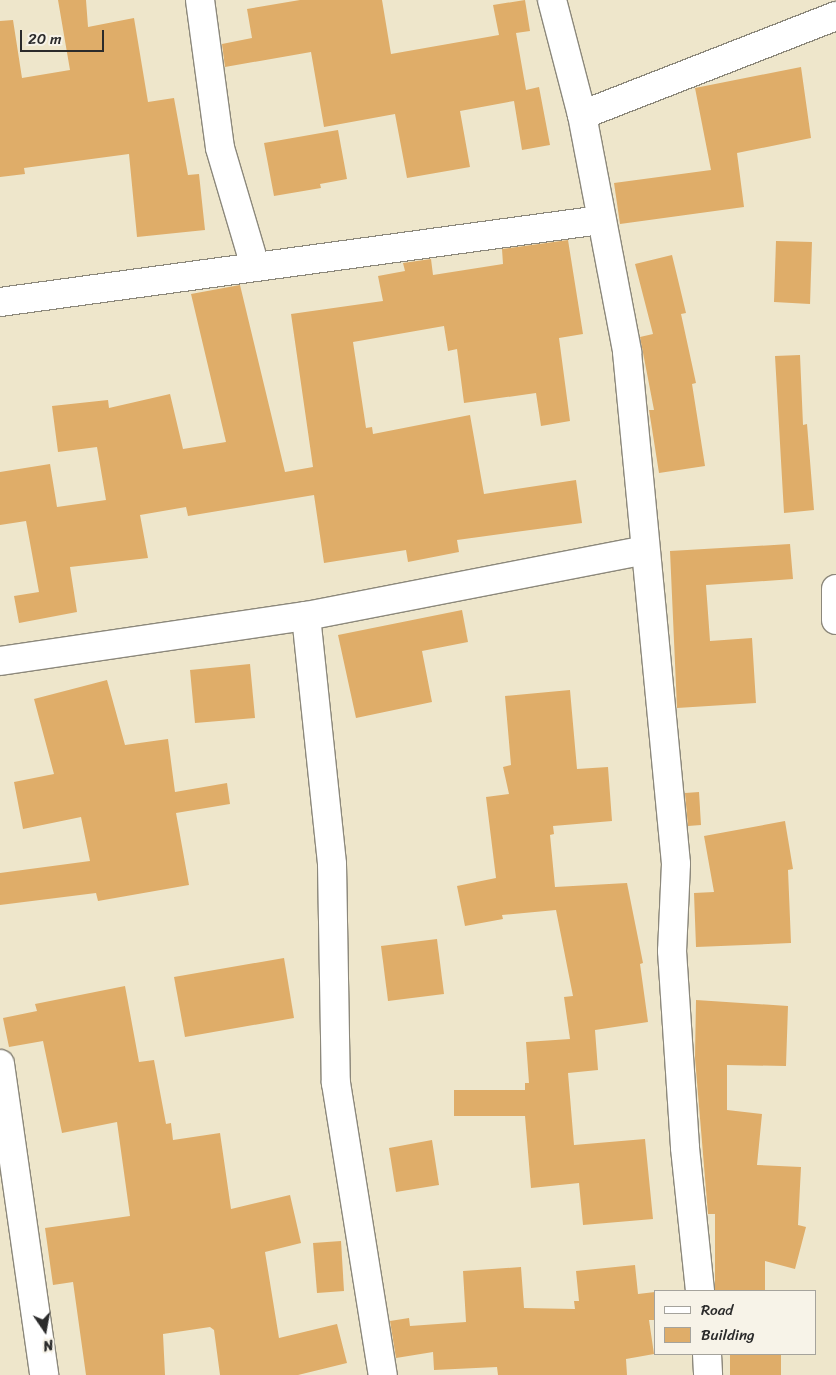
<!DOCTYPE html>
<html>
<head>
<meta charset="utf-8">
<style>
	body { margin:0 }
	#map { position:relative; width:836px; height:1375px; overflow:hidden; background:#eee6cb; font-family:Sriracha,sans-serif }
	div>[style] { position:absolute }
	.building>* { inset:0; background:#dfad69 }
	.roads { filter:drop-shadow(1px 0 #8c887b) drop-shadow(-1px 0 #8c887b) drop-shadow(0 1px #8c887b) drop-shadow(0 -1px #8c887b) }
	.minor>* { height:28px; margin:-14px; padding:0 14px; transform-origin:14px; border-radius:14px; background:#fff }
	span { translate:-50% -50%; white-space:nowrap; text-align:center; line-height:1.15; -webkit-text-stroke:4.5px #f7f3e8; paint-order:stroke }
	.legend { position:absolute; left:654px; top:1290px; width:162px; height:65px; box-sizing:border-box; background:#f7f3e8; border:1px solid #a5a39c; margin:0; padding:6px 9px; list-style:none; font-size:15px; color:#2b2b2b }
	.legend li { display:flex; align-items:center; gap:10px; height:25px }
	.legend b { width:25px; border:1px solid #a5a39c }
	.north { position:absolute; left:20px; top:1305px; width:50px; height:50px; -webkit-text-stroke:4px #f7f3e8; paint-order:stroke; rotate:168deg; font-size:14px; font-weight:700; line-height:20px; text-align:center; color:#2b2b2b }
	.north::after { content:''; display:block; margin:auto; width:18px; height:22px; background:#2b2b2b; clip-path:polygon(50% 0,100% 100%,50% 72%,0 100%) }
	.scale { position:absolute; left:20px; top:30px; width:84px; height:22px; box-sizing:border-box; border:2px solid #2b2b2b; border-top:0; padding-left:6px; font-size:15px; line-height:18px; white-space:nowrap; color:#2b2b2b; -webkit-text-stroke:4px #f7f3e8; paint-order:stroke }
</style>
</head>
<body>
<div id="map">
	<div class="building">
		<div style="clip-path:polygon(58px 0,86px 0,88px 27px,134px 18px,148px 102px,174px 98px,188px 175px,199px 174px,205px 230px,137px 237px,129px 154px,24px 168px,25px 174px,0 177px,0 21px,13px 20px,22px 78px,70px 70px)"></div>
		<div style="clip-path:polygon(300px 0,382px 0,391px 54px,499px 35px,493px 5px,525px 0,530px 31px,516px 33px,526px 90px,539px 87px,550px 145px,522px 150px,514px 101px,460px 111px,470px 167px,407px 178px,395px 114px,324px 127px,311px 52px,225px 67px,222px 44px,252px 38px,247px 9px)"></div>
		<div style="clip-path:polygon(801px 67px,811px 138px,737px 153px,744px 207px,620px 224px,614px 183px,711px 170px,695px 88px)"></div>
		<div style="clip-path:polygon(338px 130px,347px 179px,320px 184px,321px 188px,274px 196px,264px 143px)"></div>
		<div style="clip-path:polygon(568px 240px,583px 334px,559px 338px,570px 421px,541px 426px,536px 393px,464px 403px,457px 349px,448px 351px,444px 326px,353px 342px,366px 428px,372px 427px,373px 434px,470px 415px,484px 494px,576px 480px,582px 523px,457px 540px,459px 552px,408px 562px,406px 550px,324px 563px,314px 495px,188px 516px,186px 507px,140px 515px,148px 558px,70px 567px,77px 612px,19px 623px,14px 596px,39px 592px,26px 521px,0 525px,0 472px,50px 464px,57px 507px,106px 500px,97px 447px,58px 452px,52px 406px,108px 400px,109px 408px,170px 394px,183px 449px,226px 442px,191px 294px,240px 285px,285px 472px,313px 467px,291px 314px,383px 301px,378px 276px,405px 271px,403px 263px,431px 259px,433px 275px,503px 264px,502px 249px)"></div>
		<div style="clip-path:polygon(776px 241px,812px 242px,810px 304px,774px 302px)"></div>
		<div style="clip-path:polygon(672px 255px,686px 313px,681px 314px,696px 383px,692px 384px,705px 466px,659px 473px,649px 410px,654px 410px,640px 337px,653px 334px,635px 264px)"></div>
		<div style="clip-path:polygon(800px 355px,803px 425px,807px 424px,814px 510px,784px 513px,775px 356px)"></div>
		<div style="clip-path:polygon(790px 544px,793px 579px,706px 585px,710px 641px,752px 638px,756px 703px,677px 708px,670px 551px)"></div>
		<div style="clip-path:polygon(462px 610px,468px 642px,422px 651px,432px 702px,356px 718px,338px 635px)"></div>
		<div style="clip-path:polygon(250px 664px,255px 718px,195px 723px,190px 670px)"></div>
		<div style="clip-path:polygon(107px 680px,125px 745px,168px 739px,175px 792px,227px 783px,230px 804px,176px 813px,189px 885px,98px 901px,96px 893px,0 905px,0 873px,90px 861px,81px 817px,23px 829px,14px 782px,54px 774px,34px 699px)"></div>
		<div style="clip-path:polygon(570px 690px,577px 769px,608px 767px,612px 821px,553px 826px,554px 834px,550px 835px,555px 887px,627px 883px,643px 963px,640px 964px,648px 1022px,595px 1030px,598px 1070px,568px 1073px,574px 1145px,645px 1139px,653px 1219px,583px 1225px,579px 1183px,531px 1188px,525px 1116px,454px 1116px,454px 1090px,525px 1090px,525px 1083px,529px 1083px,526px 1042px,570px 1039px,564px 997px,573px 996px,556px 910px,502px 915px,503px 919px,465px 926px,457px 886px,496px 878px,486px 797px,509px 794px,503px 767px,511px 765px,505px 696px)"></div>
		<div style="clip-path:polygon(699px 792px,701px 825px,688px 826px,685px 793px)"></div>
		<div style="clip-path:polygon(785px 821px,793px 869px,788px 870px,791px 943px,696px 947px,694px 893px,714px 892px,704px 836px)"></div>
		<div style="clip-path:polygon(437px 939px,444px 994px,388px 1001px,381px 946px)"></div>
		<div style="clip-path:polygon(284px 958px,294px 1018px,185px 1037px,174px 977px)"></div>
		<div style="clip-path:polygon(125px 986px,139px 1062px,154px 1060px,166px 1124px,171px 1123px,173px 1140px,220px 1133px,231px 1209px,290px 1195px,301px 1243px,265px 1252px,279px 1338px,337px 1324px,347px 1363px,298px 1375px,220px 1375px,214px 1330px,210px 1327px,163px 1334px,165px 1375px,86px 1375px,73px 1282px,53px 1285px,45px 1228px,130px 1216px,117px 1122px,62px 1133px,43px 1041px,9px 1047px,3px 1018px,37px 1011px,35px 1004px)"></div>
		<div style="clip-path:polygon(696px 1000px,788px 1006px,786px 1066px,727px 1065px,727px 1110px,762px 1114px,757px 1165px,801px 1167px,798px 1225px,806px 1227px,795px 1269px,765px 1261px,765px 1291px,715px 1291px,715px 1214px,708px 1214px,695px 1058px)"></div>
		<div style="clip-path:polygon(432px 1140px,439px 1185px,396px 1192px,389px 1148px)"></div>
		<div style="clip-path:polygon(341px 1241px,344px 1291px,317px 1293px,313px 1243px)"></div>
		<div style="clip-path:polygon(635px 1265px,638px 1294px,655px 1292px,655px 1320px,649px 1320px,654px 1354px,626px 1359px,627px 1375px,498px 1375px,497px 1367px,434px 1370px,433px 1352px,396px 1358px,390px 1321px,409px 1318px,410px 1326px,466px 1322px,463px 1271px,521px 1267px,524px 1308px,575px 1309px,574px 1301px,579px 1301px,576px 1271px)"></div>
		<div style="clip-path:polygon(730px 1354px,781px 1354px,781px 1375px,730px 1375px)"></div>
	</div>
	<div class="roads">
		<div class="minor">
			<div style="left:200px;top:0;width:149px;rotate:82.3deg"></div>
			<div style="left:220px;top:148px;width:123px;rotate:73.5deg"></div>
			<div style="left:552px;top:0;width:119px;rotate:75.4deg"></div>
			<div style="left:582px;top:115px;width:241px;rotate:79.2deg"></div>
			<div style="left:627px;top:352px;width:514px;rotate:84.53deg"></div>
			<div style="left:676px;top:864px;width:87px;rotate:92.6deg"></div>
			<div style="left:672px;top:951px;width:197px;rotate:86.2deg"></div>
			<div style="left:685px;top:1148px;width:144px;rotate:84deg"></div>
			<div style="left:582px;top:115px;width:273px;rotate:-21.3deg"></div>
			<div style="left:0;top:302px;width:606px;rotate:-7.78deg"></div>
			<div style="left:836px;top:589px;width:31px;rotate:90deg"></div>
			<div style="left:306px;top:616px;width:249px;rotate:84deg"></div>
			<div style="left:332px;top:864px;width:219px;rotate:89deg"></div>
			<div style="left:336px;top:1083px;width:296px;rotate:80.9deg"></div>
			<div style="left:0;top:661px;width:309px;rotate:-8.4deg"></div>
			<div style="left:306px;top:616px;width:344px;rotate:-11deg"></div>
			<div style="left:0;top:1064px;width:314px;rotate:81.9deg"></div>
			<div style="left:707px;top:1354px;width:21px;rotate:87deg"></div>
		</div>
	</div>
	<ul class="legend">
	<li><b style="height:6px;background:#fff"></b>Road</li>
	<li><b style="height:14px;background:#dfad69"></b>Building</li>
	</ul>
	<div class="north">N</div>
	<div class="scale">20 m</div>
</div>
</body>
</html>
